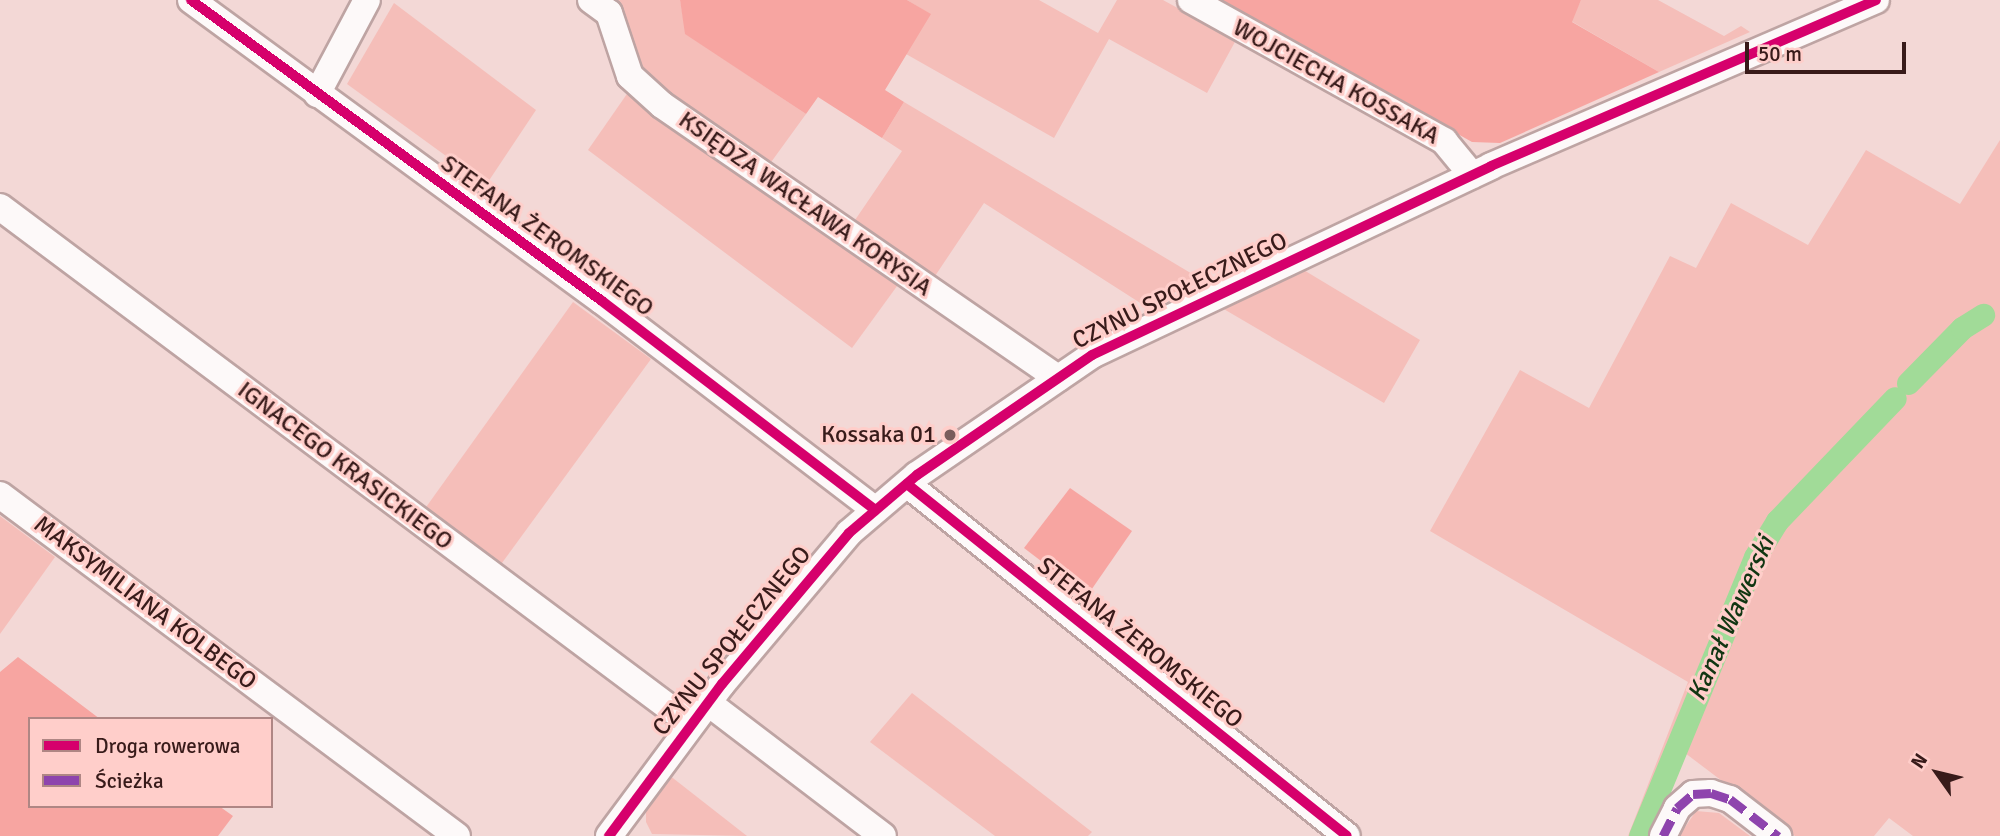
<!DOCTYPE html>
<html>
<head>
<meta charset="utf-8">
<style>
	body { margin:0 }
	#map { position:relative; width:2000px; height:836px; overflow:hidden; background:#f3d8d6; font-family:Signika,sans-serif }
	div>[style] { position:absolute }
	.green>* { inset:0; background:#f5beb9 }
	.forest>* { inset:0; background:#f7a5a1 }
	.canal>* { height:23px; margin:-11.5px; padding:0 11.5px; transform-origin:11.5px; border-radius:11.5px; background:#a1db98 }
	.roads { filter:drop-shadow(2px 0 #bea4a3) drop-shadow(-2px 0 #bea4a3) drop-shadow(0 2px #bea4a3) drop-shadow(0 -2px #bea4a3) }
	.minor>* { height:26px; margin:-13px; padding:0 13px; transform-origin:13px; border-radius:13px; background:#fdf9f9 }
	.quiet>* { height:9px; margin-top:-4.5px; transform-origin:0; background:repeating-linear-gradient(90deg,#8e44ad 0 18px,transparent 0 27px) }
	.cycleway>* { height:10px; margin:-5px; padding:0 5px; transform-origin:5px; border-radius:5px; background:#d6006c }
	.dots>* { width:19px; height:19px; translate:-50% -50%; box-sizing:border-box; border:4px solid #ffceca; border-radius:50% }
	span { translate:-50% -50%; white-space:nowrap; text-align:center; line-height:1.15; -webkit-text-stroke:6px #ffceca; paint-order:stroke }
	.street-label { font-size:24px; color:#381b1a }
	.poi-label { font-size:24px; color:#381b1a }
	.right { translate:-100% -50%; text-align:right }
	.water-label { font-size:26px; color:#113612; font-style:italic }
	.legend { position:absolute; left:28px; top:717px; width:245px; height:91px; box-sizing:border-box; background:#ffceca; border:2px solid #af8684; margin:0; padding:9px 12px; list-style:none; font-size:21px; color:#381b1a }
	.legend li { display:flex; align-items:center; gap:14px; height:35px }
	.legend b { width:35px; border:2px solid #af8684 }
	.north { position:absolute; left:1902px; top:738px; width:70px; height:70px; -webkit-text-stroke:5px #ffceca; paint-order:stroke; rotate:304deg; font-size:19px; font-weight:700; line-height:28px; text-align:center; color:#381b1a }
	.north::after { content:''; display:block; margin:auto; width:24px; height:32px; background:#381b1a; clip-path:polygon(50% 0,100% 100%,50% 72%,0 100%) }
	.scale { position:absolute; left:1745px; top:42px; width:161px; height:32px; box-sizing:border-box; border:4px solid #381b1a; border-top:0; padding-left:9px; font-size:21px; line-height:24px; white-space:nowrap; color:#381b1a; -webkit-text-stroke:5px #ffceca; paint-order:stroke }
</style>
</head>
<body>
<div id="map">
	<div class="green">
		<div style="clip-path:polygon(609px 0,680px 0,686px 34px,806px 114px,769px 165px,651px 83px)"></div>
		<div style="clip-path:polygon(907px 0,1039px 0,1098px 33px,1117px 0,1163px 0,1236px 40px,1207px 93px,1109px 39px,1054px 138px,906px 54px,930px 14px)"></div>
		<div style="clip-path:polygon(1581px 0,1658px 0,1724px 36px,1741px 26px,1750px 32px,1659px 72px,1571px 21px)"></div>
		<div style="clip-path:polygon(394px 3px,536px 110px,486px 185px,347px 84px)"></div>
		<div style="clip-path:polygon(629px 91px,900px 282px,852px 348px,588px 150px)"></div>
		<div style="clip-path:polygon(904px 102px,1199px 278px,1202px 280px,1145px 306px,984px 203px,933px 279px,853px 223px,902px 151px,882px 138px)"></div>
		<div style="clip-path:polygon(2000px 140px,2000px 836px,1913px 836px,1889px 818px,1874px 836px,1795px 836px,1685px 753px,1652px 836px,1628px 836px,1688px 682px,1430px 531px,1520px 370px,1589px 408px,1670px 256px,1696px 268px,1731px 203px,1808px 245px,1866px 150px,1960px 204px)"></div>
		<div style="clip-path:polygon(1302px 269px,1420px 340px,1384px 403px,1222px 308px)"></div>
		<div style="clip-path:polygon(573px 302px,651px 359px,499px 567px,424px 510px)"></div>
		<div style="clip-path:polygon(0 516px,55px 557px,0 634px)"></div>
		<div style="clip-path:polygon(912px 693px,1092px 832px,1088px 836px,995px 836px,870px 742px)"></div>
		<div style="clip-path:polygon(669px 775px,747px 836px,652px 834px,646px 822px,646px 806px)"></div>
		<div style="clip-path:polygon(1696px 811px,1719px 813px,1750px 836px,1679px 836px)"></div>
	</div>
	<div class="forest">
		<div style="clip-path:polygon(680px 0,907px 0,931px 14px,885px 90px,904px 102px,882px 138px,818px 97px,806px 114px,685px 34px)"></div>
		<div style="clip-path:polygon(1219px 0,1581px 0,1572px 22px,1659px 72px,1500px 143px,1472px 142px)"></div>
		<div style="clip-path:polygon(1070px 488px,1132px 531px,1087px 596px,1024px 548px)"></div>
		<div style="clip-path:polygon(18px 657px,100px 719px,30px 719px,30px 806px,219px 806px,233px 816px,218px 836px,0 836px,0 672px)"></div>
	</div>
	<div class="canal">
		<div style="left:1908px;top:383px;width:77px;rotate:-45.5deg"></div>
		<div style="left:1962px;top:328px;width:25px;rotate:-32deg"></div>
		<div style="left:1640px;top:836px;width:302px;rotate:-67.6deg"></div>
		<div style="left:1755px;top:557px;width:42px;rotate:-58.6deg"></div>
		<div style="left:1777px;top:521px;width:170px;rotate:-46.2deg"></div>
	</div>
	<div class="roads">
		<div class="minor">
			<div style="left:191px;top:0;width:509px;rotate:36.22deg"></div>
			<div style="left:602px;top:301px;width:344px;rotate:37.4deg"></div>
			<div style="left:591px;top:0;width:22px;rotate:36deg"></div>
			<div style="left:609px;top:13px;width:66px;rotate:71.6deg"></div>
			<div style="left:630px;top:76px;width:43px;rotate:42.2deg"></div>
			<div style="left:662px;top:105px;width:481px;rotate:34.6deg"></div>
			<div style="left:1191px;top:0;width:290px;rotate:29.1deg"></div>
			<div style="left:1444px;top:141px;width:44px;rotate:50.5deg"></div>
			<div style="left:317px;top:94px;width:106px;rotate:-62deg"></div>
			<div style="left:0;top:207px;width:863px;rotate:36.8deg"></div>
			<div style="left:907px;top:484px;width:563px;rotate:38.66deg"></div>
			<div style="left:0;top:495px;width:570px;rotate:36.73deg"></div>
			<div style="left:707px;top:702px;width:221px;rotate:37.3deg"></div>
			<div style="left:609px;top:836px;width:189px;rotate:-53.4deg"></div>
			<div style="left:722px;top:684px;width:197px;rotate:-49.9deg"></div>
			<div style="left:849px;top:533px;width:89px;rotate:-40.5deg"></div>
			<div style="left:917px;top:475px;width:212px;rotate:-34.4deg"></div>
			<div style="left:1092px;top:355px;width:441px;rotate:-25.3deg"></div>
			<div style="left:1491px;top:166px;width:419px;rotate:-23.3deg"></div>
			<div style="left:1663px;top:836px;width:31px;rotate:-63deg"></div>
			<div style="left:1677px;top:808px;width:21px;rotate:-41deg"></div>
			<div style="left:1693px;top:794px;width:18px;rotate:-3deg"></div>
			<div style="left:1711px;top:793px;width:20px;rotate:18deg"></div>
			<div style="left:1730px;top:799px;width:61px;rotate:37.6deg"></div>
		</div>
	</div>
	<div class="quiet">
		<div style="left:1663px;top:836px;width:31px;rotate:-63deg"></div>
		<div style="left:1677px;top:808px;width:21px;rotate:-41deg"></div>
		<div style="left:1693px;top:794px;width:18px;rotate:-3deg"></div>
		<div style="left:1711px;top:793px;width:20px;rotate:18deg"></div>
		<div style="left:1730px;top:799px;width:61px;rotate:37.6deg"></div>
	</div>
	<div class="cycleway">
		<div style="left:191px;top:0;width:509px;rotate:36.22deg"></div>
		<div style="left:602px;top:301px;width:344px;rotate:37.4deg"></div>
		<div style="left:907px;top:484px;width:563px;rotate:38.66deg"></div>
		<div style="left:609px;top:836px;width:189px;rotate:-53.4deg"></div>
		<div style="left:722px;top:684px;width:197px;rotate:-49.9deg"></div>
		<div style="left:849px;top:533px;width:89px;rotate:-40.5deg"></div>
		<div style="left:917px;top:475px;width:212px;rotate:-34.4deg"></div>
		<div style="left:1092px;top:355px;width:441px;rotate:-25.3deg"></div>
		<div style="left:1491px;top:166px;width:419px;rotate:-23.3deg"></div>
	</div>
	<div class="dots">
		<div style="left:950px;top:435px;background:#795d5c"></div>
	</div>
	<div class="street-label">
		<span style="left:1336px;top:82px;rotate:29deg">WOJCIECHA KOSSAKA</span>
		<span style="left:805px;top:204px;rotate:35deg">KSIĘDZA WACŁAWA KORYSIA</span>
		<span style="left:547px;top:236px;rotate:36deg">STEFANA ŻEROMSKIEGO</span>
		<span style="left:1180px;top:291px;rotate:-26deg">CZYNU SPOŁECZNEGO</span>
		<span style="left:345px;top:466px;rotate:37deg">IGNACEGO KRASICKIEGO</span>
		<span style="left:145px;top:603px;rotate:37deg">MAKSYMILIANA KOLBEGO</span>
		<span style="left:732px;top:641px;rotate:-51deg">CZYNU SPOŁECZNEGO</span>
		<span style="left:1140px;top:643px;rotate:39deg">STEFANA ŻEROMSKIEGO</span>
	</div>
	<div class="poi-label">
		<span class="right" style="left:936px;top:435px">Kossaka 01</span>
	</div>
	<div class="water-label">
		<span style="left:1732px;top:619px;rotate:-66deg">Kanał Wawerski</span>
	</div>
	<ul class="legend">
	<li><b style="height:9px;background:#d6006c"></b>Droga rowerowa</li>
	<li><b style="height:9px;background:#8e44ad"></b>Ścieżka</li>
	</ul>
	<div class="north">N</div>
	<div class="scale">50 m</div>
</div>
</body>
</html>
